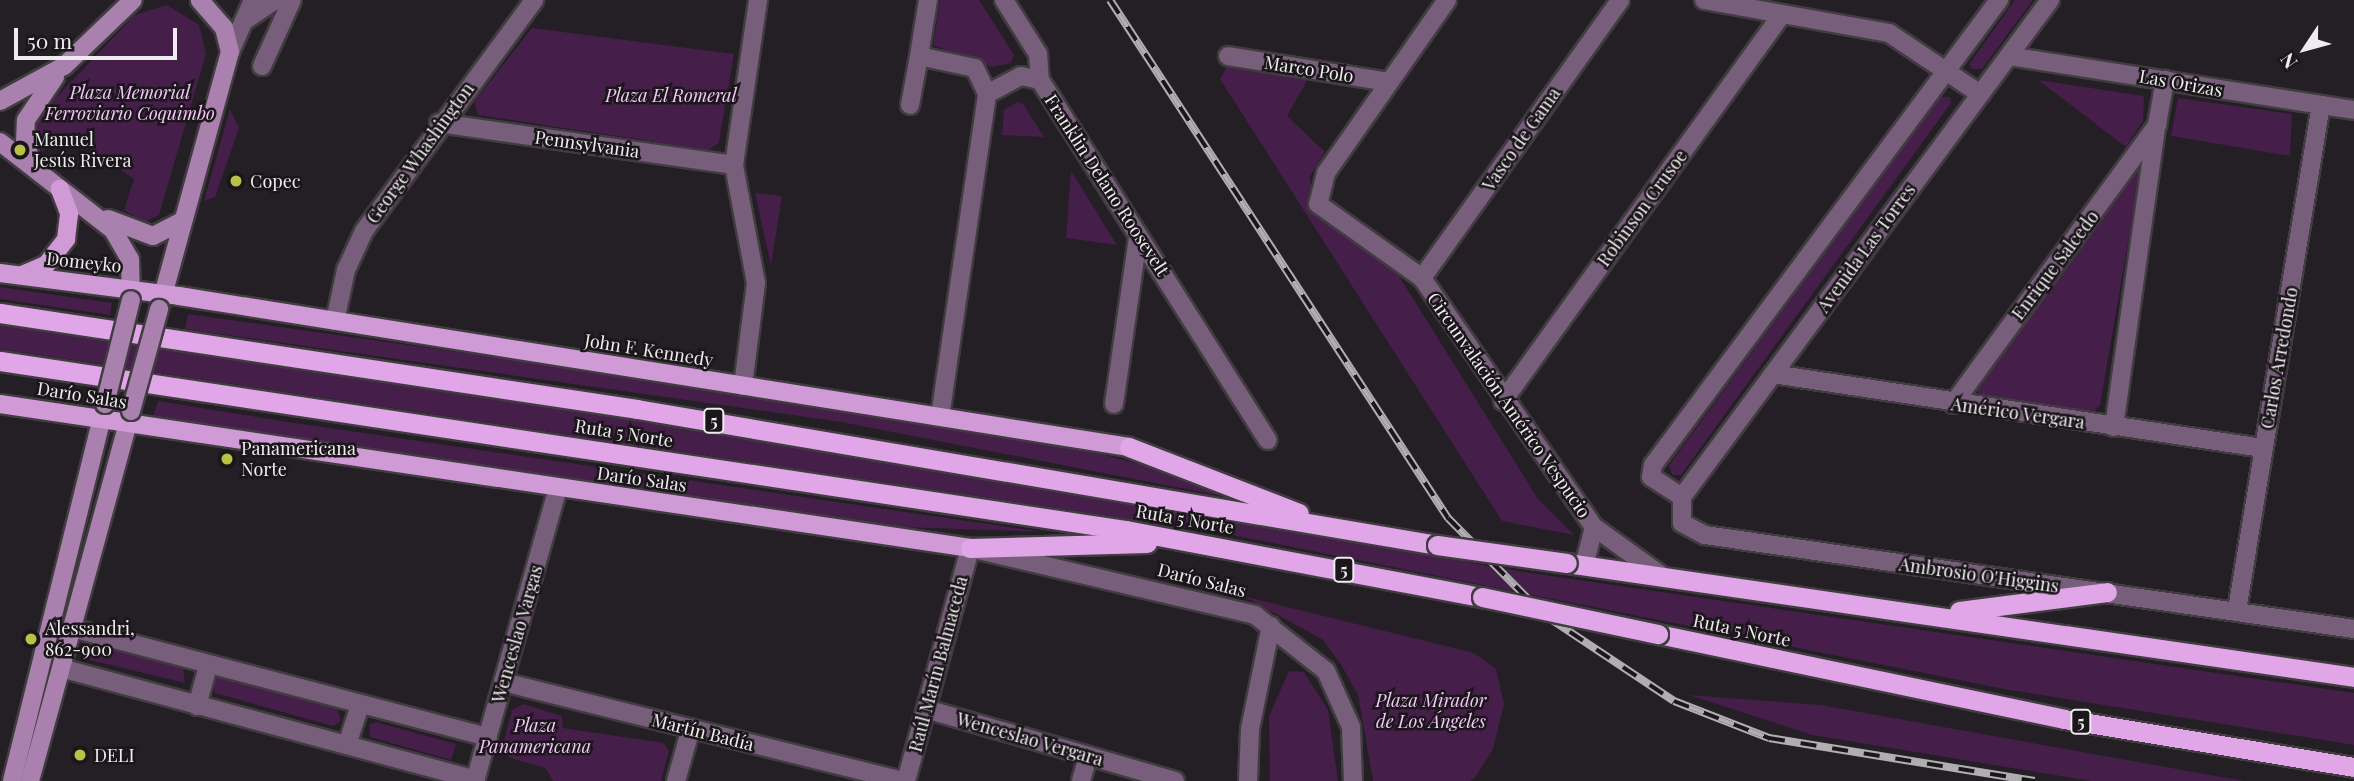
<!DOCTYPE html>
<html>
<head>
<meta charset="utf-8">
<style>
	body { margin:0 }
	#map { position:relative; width:2354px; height:781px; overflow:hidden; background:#231f24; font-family:"Playfair Display",serif }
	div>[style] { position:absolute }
	.green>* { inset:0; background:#451e4a }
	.roads { filter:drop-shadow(2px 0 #403c40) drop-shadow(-2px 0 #403c40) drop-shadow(0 2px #403c40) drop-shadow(0 -2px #403c40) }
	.minor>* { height:18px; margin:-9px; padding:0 9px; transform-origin:9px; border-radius:9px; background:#775e7a }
	.tertiary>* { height:18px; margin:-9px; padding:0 9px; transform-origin:9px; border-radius:9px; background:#775e7a }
	.secondary>* { height:18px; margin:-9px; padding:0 9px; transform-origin:9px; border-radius:9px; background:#a980ae }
	.primary>* { height:18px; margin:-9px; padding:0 9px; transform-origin:9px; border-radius:9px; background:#cf9ad6 }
	.trunk>* { height:19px; margin:-9.5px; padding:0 9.5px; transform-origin:9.5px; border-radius:9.5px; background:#e0a6e8 }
	.rail>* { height:8px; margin-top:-4px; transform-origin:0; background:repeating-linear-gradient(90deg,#1a161a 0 16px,#b1aeb2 0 32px); box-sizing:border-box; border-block:2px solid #b1aeb2 }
	.bridges { filter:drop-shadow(2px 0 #403c40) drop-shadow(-2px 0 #403c40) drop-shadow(0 2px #403c40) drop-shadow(0 -2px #403c40) }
	.secondary-bridge>* { height:18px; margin:-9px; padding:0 9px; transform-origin:9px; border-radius:9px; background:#a980ae }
	.trunk-bridge>* { height:19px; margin:-9.5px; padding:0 9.5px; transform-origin:9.5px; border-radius:9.5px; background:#e0a6e8 }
	.dots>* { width:19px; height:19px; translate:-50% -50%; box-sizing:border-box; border:4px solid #1a161a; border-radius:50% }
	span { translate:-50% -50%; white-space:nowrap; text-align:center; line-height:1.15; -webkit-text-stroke:5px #1a161a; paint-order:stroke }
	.shield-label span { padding:2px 5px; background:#1a161a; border:2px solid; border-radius:5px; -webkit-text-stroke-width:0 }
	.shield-label { font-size:16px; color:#efecef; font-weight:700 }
	.street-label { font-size:18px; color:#efecef }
	.park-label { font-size:18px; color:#f6c5fb; font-style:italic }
	.poi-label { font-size:18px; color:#efecef }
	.left { translate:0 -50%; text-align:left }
	.north { position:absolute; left:2270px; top:14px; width:70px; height:70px; -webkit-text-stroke:5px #1a161a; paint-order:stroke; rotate:234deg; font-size:19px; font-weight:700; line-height:28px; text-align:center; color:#efecef }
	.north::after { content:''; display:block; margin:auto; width:24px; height:32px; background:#efecef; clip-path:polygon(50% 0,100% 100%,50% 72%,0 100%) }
	.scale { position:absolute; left:14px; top:28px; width:163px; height:32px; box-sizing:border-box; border:4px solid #efecef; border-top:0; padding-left:9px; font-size:21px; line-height:24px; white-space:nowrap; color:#efecef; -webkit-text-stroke:5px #1a161a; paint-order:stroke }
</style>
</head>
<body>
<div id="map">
	<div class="green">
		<div style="clip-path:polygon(940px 0,979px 0,1014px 55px,1011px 63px,993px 67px,933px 45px)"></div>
		<div style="clip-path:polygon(2015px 0,2033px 0,1982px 69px,1972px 69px,1969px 64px)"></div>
		<div style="clip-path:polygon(167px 5px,199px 25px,206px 54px,159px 215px,145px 222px,124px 210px,134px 179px,66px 132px,42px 152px,34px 128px,43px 111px,135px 15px)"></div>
		<div style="clip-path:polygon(532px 28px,734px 54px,719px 142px,709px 150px,478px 115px,474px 102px)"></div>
		<div style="clip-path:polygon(1229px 62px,1308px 79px,1287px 116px,1325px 152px,1310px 176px,1313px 209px,1399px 276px,1538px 499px,1574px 535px,1502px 521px,1220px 79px)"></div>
		<div style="clip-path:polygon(2038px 80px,2144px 96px,2143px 121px,2126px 147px)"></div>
		<div style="clip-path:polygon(1940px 97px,1950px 97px,1951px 103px,1681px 475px,1672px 475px,1669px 465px)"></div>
		<div style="clip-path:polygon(2178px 98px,2292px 114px,2290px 156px,2171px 136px)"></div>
		<div style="clip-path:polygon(1017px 102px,1023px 104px,1044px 137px,1002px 135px,1004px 110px)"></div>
		<div style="clip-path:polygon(230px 109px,239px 128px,215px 197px,204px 201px)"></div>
		<div style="clip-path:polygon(2143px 156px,2100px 405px,2092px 413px,1980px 397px,1976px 388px)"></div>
		<div style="clip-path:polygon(1071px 171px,1117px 245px,1066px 238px)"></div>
		<div style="clip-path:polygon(755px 193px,782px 196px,771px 266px)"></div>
		<div style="clip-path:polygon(0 287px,112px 303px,110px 315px,0 299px)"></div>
		<div style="clip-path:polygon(188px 314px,835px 405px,1071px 446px,1180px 475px,1222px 496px,841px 422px,185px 329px)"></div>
		<div style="clip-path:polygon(0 325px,692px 426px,1524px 572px,2354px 693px,2354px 745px,2004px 689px,1222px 533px,0 349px)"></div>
		<div style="clip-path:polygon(158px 401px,288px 422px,1043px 532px,901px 527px,628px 488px,153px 418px)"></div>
		<div style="clip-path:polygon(1243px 596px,1474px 653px,1496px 669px,1504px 704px,1493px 749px,1476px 776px,1470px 781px,1373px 781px,1358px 695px,1342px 666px,1323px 640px)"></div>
		<div style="clip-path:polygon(95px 642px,183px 667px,185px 683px,90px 660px,89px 645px)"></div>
		<div style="clip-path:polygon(1289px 671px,1304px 672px,1328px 710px,1338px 781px,1270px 781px,1269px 716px)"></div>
		<div style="clip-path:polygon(221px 676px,337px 709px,341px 721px,333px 726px,215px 693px,213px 680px)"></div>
		<div style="clip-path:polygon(1689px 695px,1821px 705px,2244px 781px,2091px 781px,1812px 735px)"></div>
		<div style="clip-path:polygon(523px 704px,562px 716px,563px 728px,664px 743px,669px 751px,661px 781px,553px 781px,545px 768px,510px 758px,502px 749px,512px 710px)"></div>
		<div style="clip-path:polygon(376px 722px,456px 744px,451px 760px,370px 737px,369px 725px)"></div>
	</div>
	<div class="roads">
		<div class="minor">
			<div style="left:928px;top:0;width:57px;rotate:99.1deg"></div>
			<div style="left:919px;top:56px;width:57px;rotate:12.1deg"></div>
			<div style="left:975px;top:68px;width:29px;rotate:65deg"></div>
			<div style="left:1004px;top:0;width:64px;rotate:57.8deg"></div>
			<div style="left:1038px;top:54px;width:26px;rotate:86deg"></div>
			<div style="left:1447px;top:0;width:211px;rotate:125deg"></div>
			<div style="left:1326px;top:173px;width:32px;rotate:104deg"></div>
			<div style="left:1318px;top:204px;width:128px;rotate:35.4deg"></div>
			<div style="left:1422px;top:278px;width:303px;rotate:55.4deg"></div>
			<div style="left:1594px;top:527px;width:84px;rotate:35.8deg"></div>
			<div style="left:1704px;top:0;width:188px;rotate:10.1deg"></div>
			<div style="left:1889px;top:33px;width:110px;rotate:33.8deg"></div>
			<div style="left:2050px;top:0;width:618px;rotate:126.52deg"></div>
			<div style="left:1682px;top:497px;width:26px;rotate:90deg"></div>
			<div style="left:1682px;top:523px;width:26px;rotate:28deg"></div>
			<div style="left:1705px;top:535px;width:656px;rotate:8.24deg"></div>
			<div style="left:244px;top:21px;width:37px;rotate:-34deg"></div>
			<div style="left:1228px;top:56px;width:163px;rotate:9.2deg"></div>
			<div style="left:2009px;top:56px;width:349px;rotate:8.9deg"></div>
			<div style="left:262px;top:66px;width:72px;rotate:-65.6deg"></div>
			<div style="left:910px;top:105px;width:50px;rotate:-79.6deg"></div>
			<div style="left:439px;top:123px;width:298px;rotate:8.1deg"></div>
			<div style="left:1422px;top:278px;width:341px;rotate:-54.5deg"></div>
			<div style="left:335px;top:321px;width:52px;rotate:-77.8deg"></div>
			<div style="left:346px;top:270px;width:43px;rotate:-65.2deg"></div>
			<div style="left:364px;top:231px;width:287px;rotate:-53.6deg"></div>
			<div style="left:1773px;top:374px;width:496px;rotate:8.6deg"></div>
			<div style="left:743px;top:386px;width:104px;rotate:-82.8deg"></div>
			<div style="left:756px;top:283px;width:120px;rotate:-100.6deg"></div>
			<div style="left:734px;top:165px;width:167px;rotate:-81.7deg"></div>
			<div style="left:1503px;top:401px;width:476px;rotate:-54.2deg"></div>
			<div style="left:1114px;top:404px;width:168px;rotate:-81.8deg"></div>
			<div style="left:1953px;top:404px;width:346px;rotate:-53.8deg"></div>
			<div style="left:2157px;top:125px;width:46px;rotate:-79.9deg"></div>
			<div style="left:940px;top:417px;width:326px;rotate:-81.7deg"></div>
			<div style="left:987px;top:94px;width:38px;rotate:-28deg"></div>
			<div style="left:1021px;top:76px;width:19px;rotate:12deg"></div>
			<div style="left:1040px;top:80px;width:426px;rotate:57.7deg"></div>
			<div style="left:2114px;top:427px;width:301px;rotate:-82deg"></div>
			<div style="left:1682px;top:497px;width:37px;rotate:-147deg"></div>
			<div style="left:1651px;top:477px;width:12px;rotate:-81deg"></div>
			<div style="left:1653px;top:465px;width:580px;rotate:-53.35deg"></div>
			<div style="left:1584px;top:566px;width:40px;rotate:-75.6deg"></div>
			<div style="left:2237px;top:610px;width:512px;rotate:-80.56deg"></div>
			<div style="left:72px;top:628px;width:430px;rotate:14.7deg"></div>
			<div style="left:61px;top:668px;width:430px;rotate:15.1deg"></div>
			<div style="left:503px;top:682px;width:413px;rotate:13.9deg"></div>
			<div style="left:197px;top:706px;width:41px;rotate:-74.6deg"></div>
			<div style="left:926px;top:709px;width:259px;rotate:16.1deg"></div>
			<div style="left:347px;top:745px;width:40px;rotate:-72deg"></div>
			<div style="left:676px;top:781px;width:55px;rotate:-74.2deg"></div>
			<div style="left:906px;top:781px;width:242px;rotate:-74.6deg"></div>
			<div style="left:970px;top:548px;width:293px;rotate:13.2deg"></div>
			<div style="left:1255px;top:615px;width:90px;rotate:38.3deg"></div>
			<div style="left:1326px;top:671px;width:61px;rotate:65.9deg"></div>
			<div style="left:1351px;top:727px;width:54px;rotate:87.9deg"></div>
			<div style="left:1081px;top:781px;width:26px;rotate:-74deg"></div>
			<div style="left:1248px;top:781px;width:52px;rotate:-87.8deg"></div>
			<div style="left:1250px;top:729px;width:105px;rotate:-78.5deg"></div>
		</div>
		<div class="tertiary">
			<div style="left:230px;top:52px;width:57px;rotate:-66.1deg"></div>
			<div style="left:475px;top:781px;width:305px;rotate:-74.2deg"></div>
		</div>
		<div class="secondary">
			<div style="left:0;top:101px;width:73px;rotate:-28.7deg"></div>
			<div style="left:64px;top:66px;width:95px;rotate:-43.7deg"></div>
			<div style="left:0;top:142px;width:143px;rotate:37.9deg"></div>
			<div style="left:113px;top:230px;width:34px;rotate:60deg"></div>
			<div style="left:130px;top:259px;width:41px;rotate:88.6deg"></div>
			<div style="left:34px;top:166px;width:24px;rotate:-112deg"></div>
			<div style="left:25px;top:144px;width:24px;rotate:-88deg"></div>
			<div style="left:26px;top:120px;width:52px;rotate:-56deg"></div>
			<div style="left:108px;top:219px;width:48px;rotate:20.7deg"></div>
			<div style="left:153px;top:236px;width:34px;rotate:-27deg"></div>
			<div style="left:160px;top:306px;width:263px;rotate:-74.6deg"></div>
			<div style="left:230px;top:52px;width:25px;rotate:-104deg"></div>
			<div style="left:224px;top:28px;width:37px;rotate:-131deg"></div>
			<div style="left:12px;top:781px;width:388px;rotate:-76.1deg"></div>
			<div style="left:30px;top:781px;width:384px;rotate:-74.7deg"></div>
		</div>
		<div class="primary">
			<div style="left:0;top:273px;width:180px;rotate:7.3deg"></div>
			<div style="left:179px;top:296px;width:962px;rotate:9.03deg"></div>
			<div style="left:22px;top:275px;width:26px;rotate:-23deg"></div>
			<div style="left:46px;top:265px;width:33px;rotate:-52deg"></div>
			<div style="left:66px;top:239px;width:26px;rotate:-83deg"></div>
			<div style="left:69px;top:213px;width:26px;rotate:-111deg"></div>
			<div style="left:0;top:404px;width:981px;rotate:8.44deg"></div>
		</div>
		<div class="trunk">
			<div style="left:0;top:313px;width:644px;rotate:8.57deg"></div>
			<div style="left:637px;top:409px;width:811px;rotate:9.65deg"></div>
			<div style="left:0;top:361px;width:1139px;rotate:8.54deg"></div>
			<div style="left:1126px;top:530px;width:362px;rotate:10.7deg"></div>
			<div style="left:1129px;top:447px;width:182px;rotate:21.2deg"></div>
			<div style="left:970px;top:548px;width:177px;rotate:-1.6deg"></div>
			<div style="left:1567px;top:563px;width:795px;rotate:8.24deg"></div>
			<div style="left:1959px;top:611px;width:149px;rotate:-7.3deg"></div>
			<div style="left:1658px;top:634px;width:415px;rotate:11.8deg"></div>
			<div style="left:2064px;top:719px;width:294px;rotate:9.4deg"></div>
		</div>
	</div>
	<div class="rail">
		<div style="left:1110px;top:0;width:619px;rotate:56.88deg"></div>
		<div style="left:1448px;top:518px;width:135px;rotate:45.3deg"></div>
		<div style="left:1543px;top:614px;width:157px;rotate:33.6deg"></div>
		<div style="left:1674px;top:701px;width:102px;rotate:21.3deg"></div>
		<div style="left:1769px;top:738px;width:269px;rotate:9.2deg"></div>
	</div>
	<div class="bridges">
		<div class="secondary-bridge">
			<div style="left:105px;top:404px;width:107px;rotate:-76deg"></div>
			<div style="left:131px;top:411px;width:106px;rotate:-74.6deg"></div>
		</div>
		<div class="trunk-bridge">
			<div style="left:1437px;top:545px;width:131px;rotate:7.9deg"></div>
			<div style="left:1482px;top:597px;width:180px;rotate:11.9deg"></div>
		</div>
	</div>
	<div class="dots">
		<div style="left:20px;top:150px;background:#b9c146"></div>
		<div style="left:236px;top:181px;background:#b9c146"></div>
		<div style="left:227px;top:459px;background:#b9c146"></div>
		<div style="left:31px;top:639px;background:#b9c146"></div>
		<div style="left:80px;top:755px;background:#b9c146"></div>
	</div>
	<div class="shield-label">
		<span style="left:714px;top:421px">5</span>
		<span style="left:1344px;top:570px">5</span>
		<span style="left:2081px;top:722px">5</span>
	</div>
	<div class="street-label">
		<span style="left:1309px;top:69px;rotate:9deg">Marco Polo</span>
		<span style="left:2181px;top:83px;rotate:10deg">Las Orizas</span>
		<span style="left:1521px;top:139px;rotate:-55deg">Vasco de Gama</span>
		<span style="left:587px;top:144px;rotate:8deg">Pennsylvania</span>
		<span style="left:420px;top:153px;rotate:-54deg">George Whashington</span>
		<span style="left:1107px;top:185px;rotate:57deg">Franklin Delano Roosevelt</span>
		<span style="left:1642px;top:208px;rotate:-54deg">Robinson Crusoe</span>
		<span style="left:1866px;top:248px;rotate:-54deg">Avenida Las Torres</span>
		<span style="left:84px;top:262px;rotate:6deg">Domeyko</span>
		<span style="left:2055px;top:265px;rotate:-53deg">Enrique Salcedo</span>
		<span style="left:649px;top:350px;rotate:9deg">John F. Kennedy</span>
		<span style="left:2279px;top:358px;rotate:-80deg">Carlos Arredondo</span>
		<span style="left:82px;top:395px;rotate:9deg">Darío Salas</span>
		<span style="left:1509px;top:405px;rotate:55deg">Circunvalación Américo Vespucio</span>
		<span style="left:2018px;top:413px;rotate:8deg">Américo Vergara</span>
		<span style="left:624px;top:433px;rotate:9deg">Ruta 5 Norte</span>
		<span style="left:642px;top:479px;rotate:8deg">Darío Salas</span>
		<span style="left:1185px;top:519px;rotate:10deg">Ruta 5 Norte</span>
		<span style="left:1979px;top:575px;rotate:8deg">Ambrosio O'Higgins</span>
		<span style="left:1202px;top:580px;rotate:14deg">Darío Salas</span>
		<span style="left:1742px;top:630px;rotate:12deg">Ruta 5 Norte</span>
		<span style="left:517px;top:634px;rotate:-74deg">Wenceslao Vargas</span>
		<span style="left:938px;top:664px;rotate:-75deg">Raúl Marín Balmaceda</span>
		<span style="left:703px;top:732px;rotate:14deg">Martín Badía</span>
		<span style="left:1030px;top:739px;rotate:16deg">Wenceslao Vergara</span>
	</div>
	<div class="park-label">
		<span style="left:130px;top:103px">Plaza Memorial<br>Ferroviario Coquimbo</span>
		<span style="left:671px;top:95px">Plaza El Romeral</span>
		<span style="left:1431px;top:711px">Plaza Mirador<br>de Los Ángeles</span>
		<span style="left:535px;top:736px">Plaza<br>Panamericana</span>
	</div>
	<div class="poi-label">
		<span class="left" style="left:34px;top:150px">Manuel<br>Jesús Rivera</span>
		<span class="left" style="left:250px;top:181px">Copec</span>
		<span class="left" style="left:241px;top:459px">Panamericana<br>Norte</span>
		<span class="left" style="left:45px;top:639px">Alessandri,<br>862-900</span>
		<span class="left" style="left:94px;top:755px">DELI</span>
	</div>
	<div class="north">N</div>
	<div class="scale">50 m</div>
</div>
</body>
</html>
